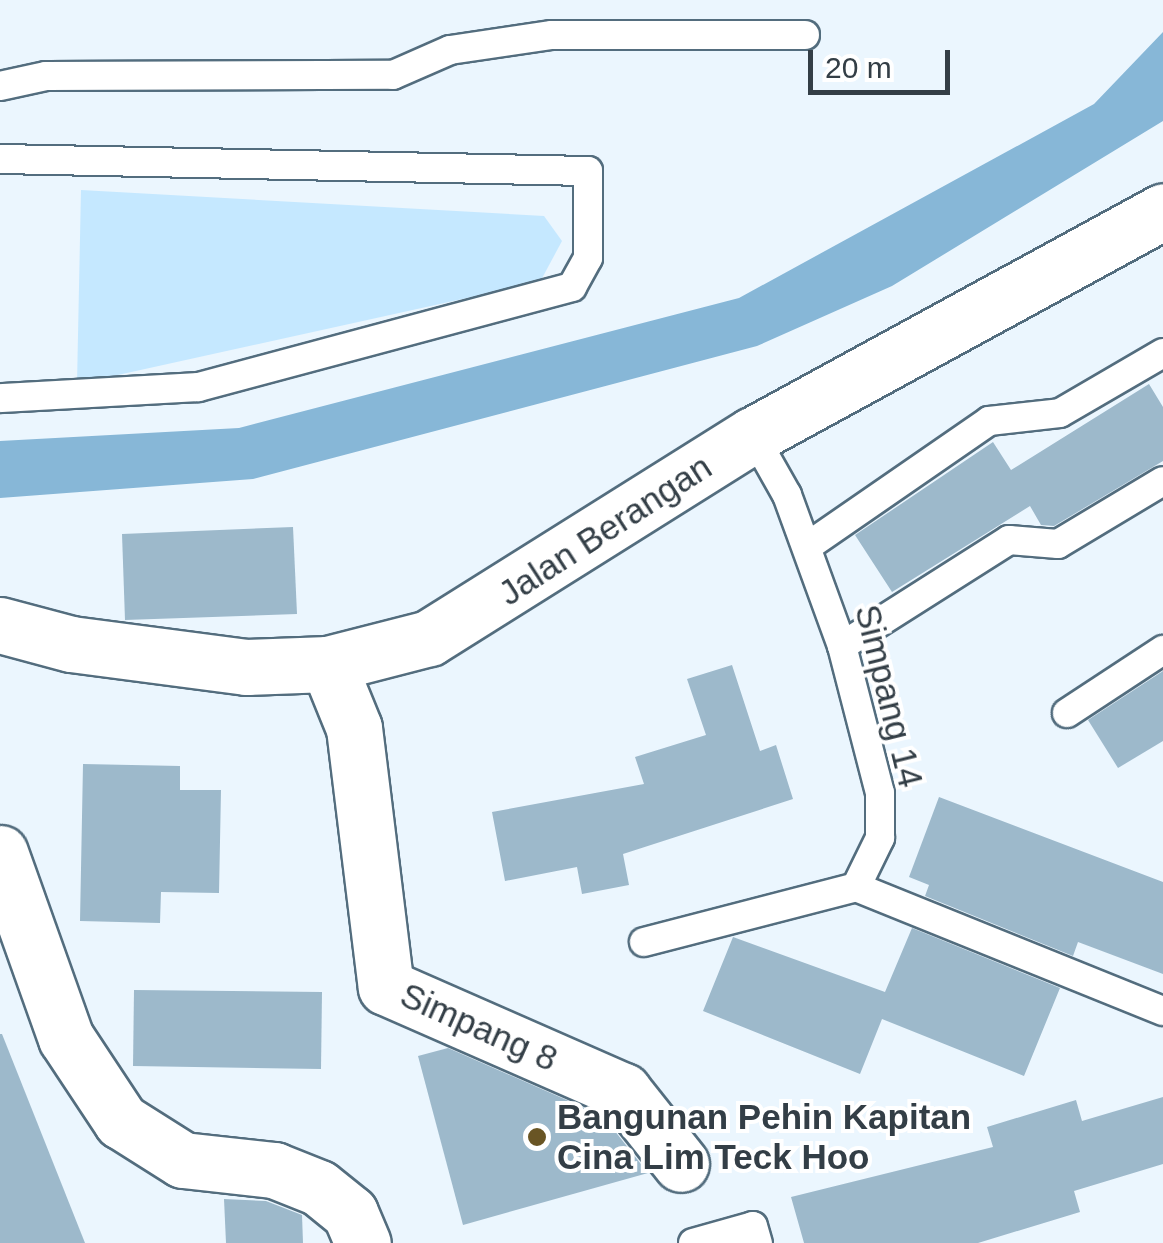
<!DOCTYPE html>
<html>
<head>
<meta charset="utf-8">
<style>
	body { margin:0 }
	#map { position:relative; width:1163px; height:1243px; overflow:hidden; background:#ebf6fe; font-family:Helvetica,sans-serif }
	div>[style] { position:absolute }
	.green>* { inset:0; background:#c5e8ff }
	.water>* { inset:0; background:#87b7d7 }
	.building>* { inset:0; background:#9db9cb }
	.roads { filter:drop-shadow(2px 0 #536d7e) drop-shadow(-2px 0 #536d7e) drop-shadow(0 2px #536d7e) drop-shadow(0 -2px #536d7e) }
	.lane>* { height:28px; margin:-14px; padding:0 14px; transform-origin:14px; border-radius:14px; background:#fff }
	.street>* { height:55px; margin:-27.5px; padding:0 27.5px; transform-origin:27.5px; border-radius:27.5px; background:#fff }
	.dots>* { width:28px; height:28px; translate:-50% -50%; box-sizing:border-box; border:5px solid #fff; border-radius:50% }
	span { translate:-50% -50%; white-space:nowrap; text-align:center; line-height:1.15; -webkit-text-stroke:8px #fff; paint-order:stroke }
	.street-label { font-size:35px; color:#333e46 }
	.poi-label { font-size:35px; color:#333e46; font-weight:700 }
	.left { translate:0 -50%; text-align:left }
	.scale { position:absolute; left:808px; top:50px; width:142px; height:45px; box-sizing:border-box; border:5px solid #333e46; border-top:0; padding-left:12px; font-size:30px; line-height:35px; white-space:nowrap; color:#333e46; -webkit-text-stroke:8px #fff; paint-order:stroke }
</style>
</head>
<body>
<div id="map">
	<div class="green">
		<div style="clip-path:polygon(81px 190px,544px 216px,562px 241px,540px 282px,77px 384px)"></div>
	</div>
	<div class="water">
		<div style="clip-path:polygon(1163px 32px,1163px 121px,892px 286px,757px 346px,253px 479px,0 498px,0 441px,239px 428px,739px 298px,1094px 104px)"></div>
	</div>
	<div class="building">
		<div style="clip-path:polygon(1149px 384px,1163px 407px,1163px 461px,1054px 526px,1041px 525px,1030px 506px,892px 592px,855px 535px,993px 442px,1011px 470px)"></div>
		<div style="clip-path:polygon(293px 527px,297px 614px,125px 620px,122px 534px)"></div>
		<div style="clip-path:polygon(732px 665px,760px 751px,776px 745px,793px 799px,623px 854px,629px 885px,582px 894px,577px 867px,505px 881px,492px 812px,644px 784px,635px 757px,706px 735px,687px 679px)"></div>
		<div style="clip-path:polygon(1163px 671px,1163px 741px,1118px 768px,1088px 720px)"></div>
		<div style="clip-path:polygon(83px 764px,180px 766px,180px 790px,221px 790px,219px 893px,161px 892px,160px 923px,80px 921px)"></div>
		<div style="clip-path:polygon(939px 797px,1163px 882px,1163px 974px,1078px 942px,1073px 956px,925px 896px,929px 885px,909px 877px)"></div>
		<div style="clip-path:polygon(912px 928px,1060px 988px,1024px 1076px,882px 1019px,860px 1074px,703px 1011px,733px 937px,885px 992px)"></div>
		<div style="clip-path:polygon(134px 990px,322px 992px,321px 1069px,133px 1066px)"></div>
		<div style="clip-path:polygon(0 1034px,2px 1034px,85px 1243px,0 1243px)"></div>
		<div style="clip-path:polygon(448px 1048px,603px 1116px,648px 1173px,463px 1225px,418px 1056px)"></div>
		<div style="clip-path:polygon(1163px 1097px,1163px 1164px,1074px 1191px,1080px 1212px,978px 1243px,804px 1243px,791px 1197px,993px 1147px,987px 1127px,1076px 1100px,1082px 1121px)"></div>
		<div style="clip-path:polygon(224px 1199px,266px 1201px,302px 1215px,303px 1243px,226px 1243px)"></div>
	</div>
	<div class="roads">
		<div class="lane">
			<div style="left:0;top:86px;width:47px;rotate:-12.3deg"></div>
			<div style="left:46px;top:76px;width:347px;rotate:-0.2deg"></div>
			<div style="left:393px;top:75px;width:62px;rotate:-23.7deg"></div>
			<div style="left:450px;top:50px;width:103px;rotate:-8.4deg"></div>
			<div style="left:552px;top:35px;width:253px"></div>
			<div style="left:0;top:159px;width:588px;rotate:1.17deg"></div>
			<div style="left:588px;top:171px;width:87px;rotate:90deg"></div>
			<div style="left:588px;top:258px;width:33px;rotate:119deg"></div>
			<div style="left:572px;top:287px;width:387px;rotate:165deg"></div>
			<div style="left:198px;top:387px;width:198px;rotate:176.8deg"></div>
			<div style="left:808px;top:546px;width:220px;rotate:-34.6deg"></div>
			<div style="left:989px;top:421px;width:71px;rotate:-6.4deg"></div>
			<div style="left:1060px;top:413px;width:119px;rotate:-30.2deg"></div>
			<div style="left:842px;top:646px;width:198px;rotate:-32.4deg"></div>
			<div style="left:1009px;top:540px;width:49px;rotate:4.7deg"></div>
			<div style="left:1058px;top:544px;width:122px;rotate:-31deg"></div>
			<div style="left:1067px;top:713px;width:115px;rotate:-33.3deg"></div>
			<div style="left:856px;top:887px;width:331px;rotate:22deg"></div>
			<div style="left:644px;top:942px;width:219px;rotate:-14.5deg"></div>
			<div style="left:856px;top:887px;width:55px;rotate:-63.9deg"></div>
			<div style="left:880px;top:838px;width:45px;rotate:-90deg"></div>
			<div style="left:880px;top:793px;width:152px;rotate:-104.5deg"></div>
			<div style="left:842px;top:646px;width:161px;rotate:-110deg"></div>
			<div style="left:787px;top:495px;width:69px;rotate:-119.5deg"></div>
			<div style="left:693px;top:1243px;width:62px;rotate:-15.8deg"></div>
			<div style="left:753px;top:1226px;width:18px;rotate:74deg"></div>
		</div>
		<div class="street">
			<div style="left:0;top:625px;width:73px;rotate:15deg"></div>
			<div style="left:71px;top:644px;width:177px;rotate:7.5deg"></div>
			<div style="left:246px;top:667px;width:82px;rotate:-2.1deg"></div>
			<div style="left:328px;top:664px;width:104px;rotate:-14.4deg"></div>
			<div style="left:429px;top:638px;width:382px;rotate:-32.1deg"></div>
			<div style="left:753px;top:435px;width:467px;rotate:-28.6deg"></div>
			<div style="left:328px;top:664px;width:69px;rotate:67.9deg"></div>
			<div style="left:354px;top:728px;width:261px;rotate:83deg"></div>
			<div style="left:386px;top:987px;width:259px;rotate:23.7deg"></div>
			<div style="left:623px;top:1091px;width:93px;rotate:51.5deg"></div>
			<div style="left:0;top:853px;width:196px;rotate:70.4deg"></div>
			<div style="left:66px;top:1038px;width:100px;rotate:56.5deg"></div>
			<div style="left:121px;top:1121px;width:73px;rotate:32.2deg"></div>
			<div style="left:183px;top:1160px;width:92px;rotate:6.3deg"></div>
			<div style="left:274px;top:1170px;width:48px;rotate:21.8deg"></div>
			<div style="left:319px;top:1188px;width:40px;rotate:39deg"></div>
			<div style="left:350px;top:1213px;width:33px;rotate:67deg"></div>
		</div>
	</div>
	<div class="dots">
		<div style="left:537px;top:1137px;background:#695524"></div>
	</div>
	<div class="street-label">
		<span style="left:605px;top:530px;rotate:-33deg">Jalan Berangan</span>
		<span style="left:889px;top:696px;rotate:76deg">Simpang 14</span>
		<span style="left:479px;top:1027px;rotate:24deg">Simpang 8</span>
	</div>
	<div class="poi-label">
		<span class="left" style="left:557px;top:1137px">Bangunan Pehin Kapitan<br>Cina Lim Teck Hoo</span>
	</div>
	<div class="scale">20 m</div>
</div>
</body>
</html>
